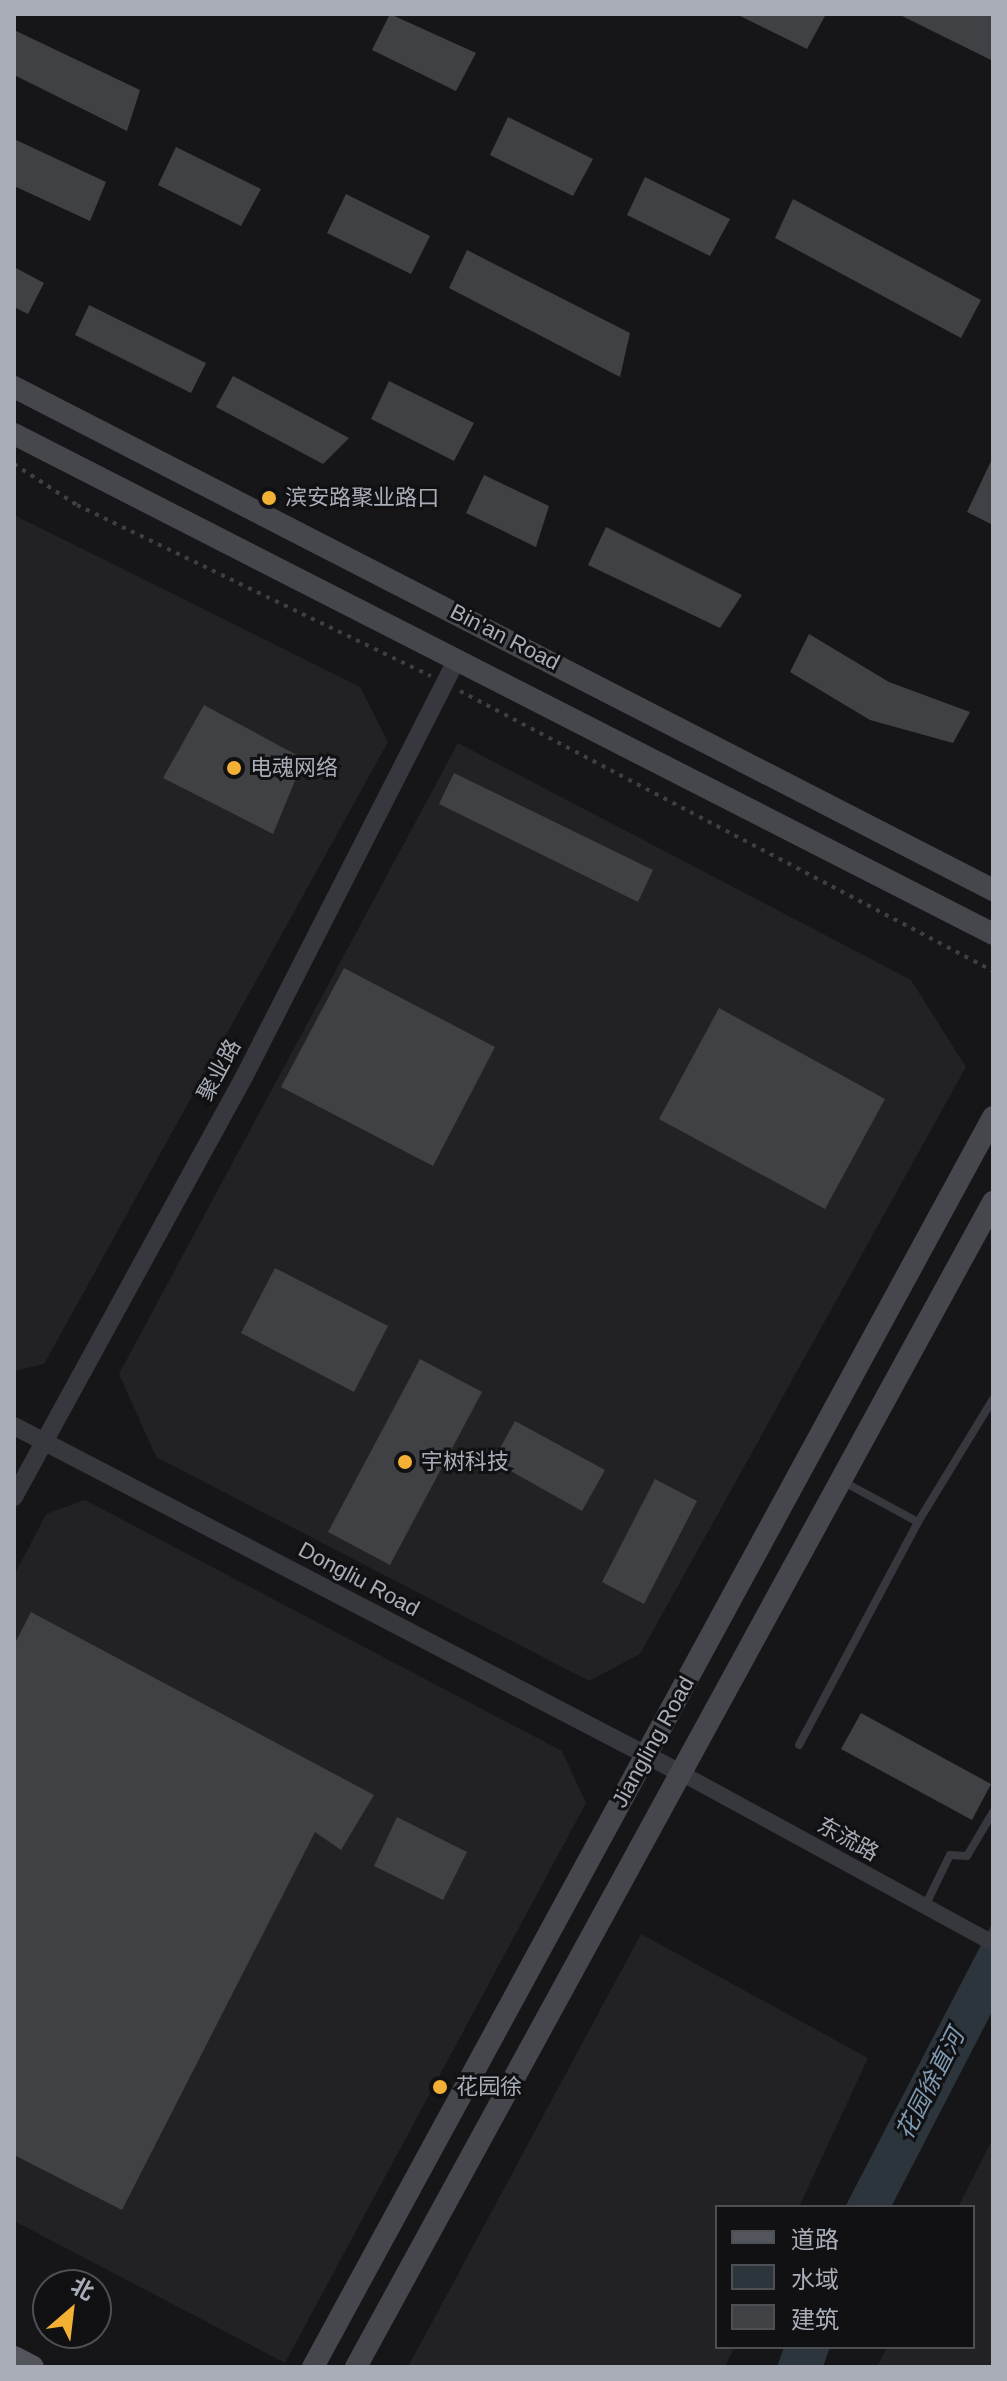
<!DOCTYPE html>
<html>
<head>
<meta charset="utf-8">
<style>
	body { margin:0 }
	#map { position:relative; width:1007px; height:2381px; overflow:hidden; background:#161618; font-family:Arial,"Noto Sans SC",sans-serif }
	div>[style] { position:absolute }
	.built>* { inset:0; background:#222225 }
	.water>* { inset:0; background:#2c353c }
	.building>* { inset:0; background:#404145 }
	.path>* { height:4px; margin-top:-2px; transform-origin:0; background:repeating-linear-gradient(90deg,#3d3f44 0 4px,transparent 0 10px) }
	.service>* { height:8px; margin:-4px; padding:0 4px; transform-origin:4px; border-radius:4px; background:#37383d }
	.minor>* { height:16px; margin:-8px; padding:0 8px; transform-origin:8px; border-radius:8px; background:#37383d }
	.tertiary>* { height:18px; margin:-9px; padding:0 9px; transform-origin:9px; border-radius:9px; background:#37383d }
	.secondary>* { height:22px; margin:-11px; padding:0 11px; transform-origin:11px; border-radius:11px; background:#45474d }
	.primary>* { height:24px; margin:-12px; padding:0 12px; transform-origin:12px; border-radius:12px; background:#53555c }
	.dots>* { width:22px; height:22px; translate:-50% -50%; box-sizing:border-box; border:4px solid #111113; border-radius:50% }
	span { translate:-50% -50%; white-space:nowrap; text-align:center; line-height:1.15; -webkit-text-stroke:6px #111113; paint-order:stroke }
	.poi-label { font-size:22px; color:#a8adb8 }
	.left { translate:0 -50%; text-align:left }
	.street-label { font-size:22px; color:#a8adb8 }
	.water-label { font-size:24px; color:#7f9bb3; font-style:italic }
	.frame { position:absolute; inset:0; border:16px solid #a8adb8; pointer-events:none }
	.legend { position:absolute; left:715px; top:2205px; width:260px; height:144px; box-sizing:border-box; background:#111113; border:2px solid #4d4f55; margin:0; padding:10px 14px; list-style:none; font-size:24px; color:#a8adb8 }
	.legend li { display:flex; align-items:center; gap:16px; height:40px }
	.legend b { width:40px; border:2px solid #4d4f55 }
	.north { position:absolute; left:32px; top:2269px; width:80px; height:80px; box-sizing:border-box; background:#111113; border:2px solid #4d4f55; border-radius:50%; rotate:28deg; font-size:22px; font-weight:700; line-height:32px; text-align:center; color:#a8adb8 }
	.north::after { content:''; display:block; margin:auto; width:28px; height:36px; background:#f2b134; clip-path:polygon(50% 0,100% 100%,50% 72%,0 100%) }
</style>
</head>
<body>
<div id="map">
	<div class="built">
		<div style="clip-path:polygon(14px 515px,360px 687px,388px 742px,44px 1364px,14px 1371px)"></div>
		<div style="clip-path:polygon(458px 743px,911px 980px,966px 1067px,640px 1654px,589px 1681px,156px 1457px,119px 1374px)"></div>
		<div style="clip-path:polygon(85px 1500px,562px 1751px,586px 1803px,285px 2363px,14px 2221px,14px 1576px,46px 1514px)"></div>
		<div style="clip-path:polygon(641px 1934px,868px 2058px,799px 2207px,717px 2207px,717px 2347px,734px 2347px,725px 2367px,408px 2367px)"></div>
		<div style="clip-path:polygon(993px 2138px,993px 2367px,877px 2367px,887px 2347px,973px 2347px,973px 2207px,958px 2207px)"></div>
	</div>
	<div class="water">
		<div style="clip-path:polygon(993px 1922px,993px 2010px,891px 2207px,845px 2207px)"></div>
		<div style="clip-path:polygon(784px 2347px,830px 2347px,823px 2367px,777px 2367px)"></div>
	</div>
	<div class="building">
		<div style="clip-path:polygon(390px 14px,476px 53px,456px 91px,372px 50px)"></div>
		<div style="clip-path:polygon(736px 14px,826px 14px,807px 49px)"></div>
		<div style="clip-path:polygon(898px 14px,993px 14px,993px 61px)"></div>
		<div style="clip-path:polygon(14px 30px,140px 90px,127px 131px,14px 75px)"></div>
		<div style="clip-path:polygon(508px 117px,593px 159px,573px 196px,490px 155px)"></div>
		<div style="clip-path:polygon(14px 139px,106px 182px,90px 221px,14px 186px)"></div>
		<div style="clip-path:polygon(176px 147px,261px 189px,241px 226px,158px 185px)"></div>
		<div style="clip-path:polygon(645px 177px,730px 219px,710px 256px,627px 215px)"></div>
		<div style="clip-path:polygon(346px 194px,430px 236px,411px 274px,327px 233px)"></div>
		<div style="clip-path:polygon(793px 199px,981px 300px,961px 338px,775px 238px)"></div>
		<div style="clip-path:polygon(467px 250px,630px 333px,620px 377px,449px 288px)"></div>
		<div style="clip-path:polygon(14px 267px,44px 283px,28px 314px,14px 307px)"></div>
		<div style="clip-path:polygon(89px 305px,206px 363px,191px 393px,75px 335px)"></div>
		<div style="clip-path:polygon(233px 376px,349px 438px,323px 464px,216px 407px)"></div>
		<div style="clip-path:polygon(389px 381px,474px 423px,454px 461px,371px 419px)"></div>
		<div style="clip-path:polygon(993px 457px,993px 525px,967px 512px)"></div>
		<div style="clip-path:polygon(484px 475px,549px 506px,536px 547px,466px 513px)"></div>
		<div style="clip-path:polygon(606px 527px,742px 595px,720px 628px,588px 565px)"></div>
		<div style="clip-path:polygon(809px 634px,889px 682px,970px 712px,953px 743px,870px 720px,790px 672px)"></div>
		<div style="clip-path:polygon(204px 705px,304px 759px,273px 834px,163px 778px)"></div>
		<div style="clip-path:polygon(454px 773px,653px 870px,638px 902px,439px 804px)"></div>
		<div style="clip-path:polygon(344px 968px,495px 1047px,433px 1166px,281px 1087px)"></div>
		<div style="clip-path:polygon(719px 1008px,885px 1099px,825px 1209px,659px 1119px)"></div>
		<div style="clip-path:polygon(275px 1268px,388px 1326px,354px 1392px,241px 1333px)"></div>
		<div style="clip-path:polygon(420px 1359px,482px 1392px,390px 1565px,328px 1532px)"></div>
		<div style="clip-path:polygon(515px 1421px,605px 1470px,582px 1511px,493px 1461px)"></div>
		<div style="clip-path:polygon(655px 1479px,697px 1501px,644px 1604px,602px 1582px)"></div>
		<div style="clip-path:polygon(31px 1612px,374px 1795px,341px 1850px,315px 1832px,122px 2210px,14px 2155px,14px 1645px)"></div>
		<div style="clip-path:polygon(861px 1713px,991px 1784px,972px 1820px,841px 1749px)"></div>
		<div style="clip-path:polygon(397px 1817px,467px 1852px,443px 1900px,374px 1866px)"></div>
	</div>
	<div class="path">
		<div style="left:14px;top:464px;width:75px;rotate:33.1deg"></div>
		<div style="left:77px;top:505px;width:393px;rotate:25.8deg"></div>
		<div style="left:460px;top:691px;width:602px;rotate:27.71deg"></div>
	</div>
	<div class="service">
		<div style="left:844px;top:1482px;width:84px;rotate:28.4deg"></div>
		<div style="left:799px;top:1745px;width:253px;rotate:-61.9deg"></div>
		<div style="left:918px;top:1522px;width:144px;rotate:-58.6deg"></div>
		<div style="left:925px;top:1906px;width:57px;rotate:-63.9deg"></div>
		<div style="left:950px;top:1855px;width:17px;rotate:3deg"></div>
		<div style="left:967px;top:1856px;width:51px;rotate:-59.4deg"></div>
	</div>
	<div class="minor">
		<div style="left:681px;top:1773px;width:355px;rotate:28.6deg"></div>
	</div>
	<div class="tertiary">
		<div style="left:14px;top:1426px;width:752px;rotate:27.49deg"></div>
		<div style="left:14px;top:1497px;width:479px;rotate:-61.3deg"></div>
		<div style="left:244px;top:1077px;width:467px;rotate:-63deg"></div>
	</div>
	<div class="secondary">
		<div style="left:14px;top:387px;width:1101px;rotate:27.19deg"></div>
		<div style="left:14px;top:434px;width:1099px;rotate:27.05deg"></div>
		<div style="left:313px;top:2367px;width:1423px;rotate:-61.45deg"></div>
		<div style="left:356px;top:2367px;width:1328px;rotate:-61.33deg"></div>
	</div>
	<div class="primary">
		<div style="left:14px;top:2358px;width:20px;rotate:27deg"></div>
	</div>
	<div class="dots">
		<div style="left:269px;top:498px;background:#f2b134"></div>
		<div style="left:234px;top:768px;background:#f2b134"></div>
		<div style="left:405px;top:1462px;background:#f2b134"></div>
		<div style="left:440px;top:2087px;background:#f2b134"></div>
	</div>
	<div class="poi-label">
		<span class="left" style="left:285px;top:498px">滨安路聚业路口</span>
		<span class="left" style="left:250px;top:768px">电魂网络</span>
		<span class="left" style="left:421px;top:1462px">宇树科技</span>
		<span class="left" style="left:456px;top:2087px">花园徐</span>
	</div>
	<div class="street-label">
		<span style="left:505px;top:637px;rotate:27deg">Bin'an Road</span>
		<span style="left:219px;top:1070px;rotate:-62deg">聚业路</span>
		<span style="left:359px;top:1579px;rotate:28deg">Dongliu Road</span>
		<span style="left:653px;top:1742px;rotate:-61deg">Jiangling Road</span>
		<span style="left:848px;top:1839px;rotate:29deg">东流路</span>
	</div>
	<div class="water-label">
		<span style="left:930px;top:2084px;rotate:-63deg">花园徐直河</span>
	</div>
	<div class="frame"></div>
	<ul class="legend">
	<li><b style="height:10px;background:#53555c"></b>道路</li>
	<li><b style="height:22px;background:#2c353c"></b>水域</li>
	<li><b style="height:22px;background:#404145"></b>建筑</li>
	</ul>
	<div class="north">北</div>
</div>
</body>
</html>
